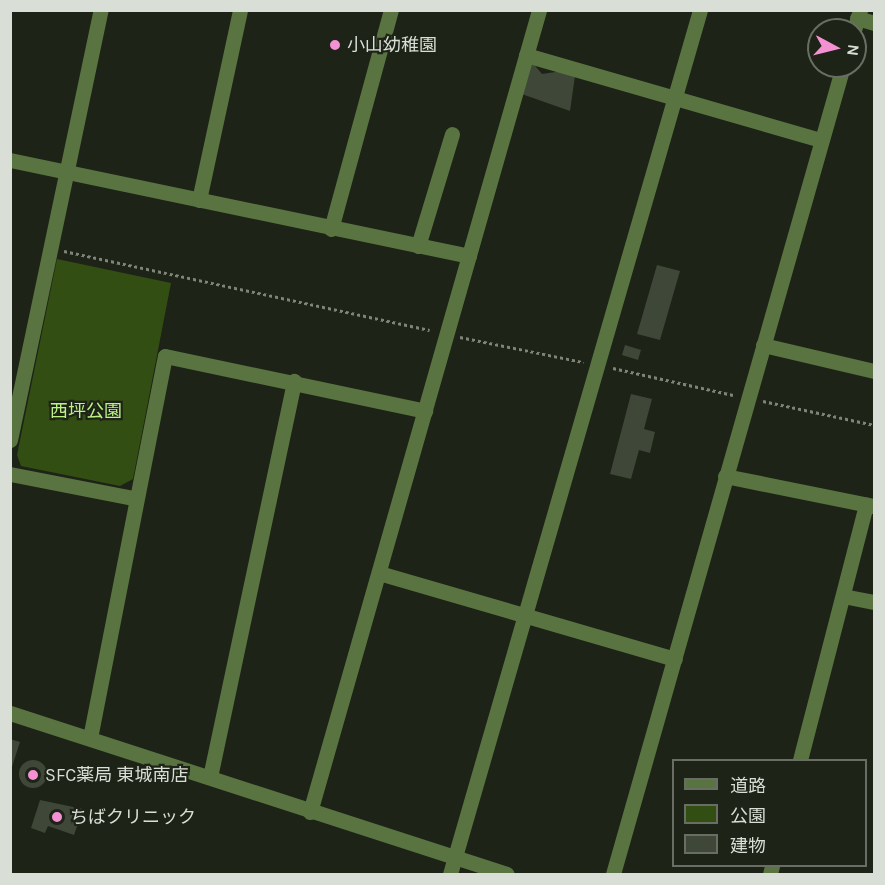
<!DOCTYPE html>
<html>
<head>
<meta charset="utf-8">
<style>
	body { margin:0 }
	#map { position:relative; width:885px; height:885px; overflow:hidden; background:#1d2317; font-family:Karla,"Noto Sans JP",sans-serif }
	div>[style] { position:absolute }
	.green>* { inset:0; background:#334e13 }
	.building>* { inset:0; background:#3f4739 }
	.round { border-radius:50% }
	.path>* { height:3px; margin-top:-1.5px; transform-origin:0; background:repeating-linear-gradient(90deg,#7f847a 0 3px,transparent 0 6px) }
	.minor>* { height:15px; margin:-7.5px; padding:0 7.5px; transform-origin:7.5px; border-radius:7.5px; background:#597440 }
	.dots>* { width:16px; height:16px; translate:-50% -50%; box-sizing:border-box; border:3px solid #1d2317; border-radius:50% }
	span { translate:-50% -50%; white-space:nowrap; text-align:center; line-height:1.15; -webkit-text-stroke:4.5px #1d2317; paint-order:stroke }
	.poi-label { font-size:18px; color:#d9ded6 }
	.left { translate:0 -50%; text-align:left }
	.park-label { font-size:18px; color:#baf283 }
	.frame { position:absolute; inset:0; border:12px solid #d9ded6; pointer-events:none }
	.legend { position:absolute; left:672px; top:759px; width:195px; height:108px; box-sizing:border-box; background:#1d2317; border:2px solid #686e63; margin:0; padding:8px 10px; list-style:none; font-size:18px; color:#d9ded6 }
	.legend li { display:flex; align-items:center; gap:12px; height:30px }
	.legend b { width:30px; border:2px solid #686e63 }
	.north { position:absolute; left:807px; top:18px; width:60px; height:60px; box-sizing:border-box; background:#1d2317; border:2px solid #686e63; border-radius:50%; rotate:97deg; font-size:16px; font-weight:700; line-height:24px; text-align:center; color:#d9ded6 }
	.north::after { content:''; display:block; margin:auto; width:21px; height:27px; background:#f491d3; clip-path:polygon(50% 0,100% 100%,50% 72%,0 100%) }
</style>
</head>
<body>
<div id="map">
	<div class="green">
		<div style="clip-path:polygon(57px 259px,171px 283px,133px 479px,120px 486px,21px 466px,17px 455px)"></div>
	</div>
	<div class="building">
		<div style="clip-path:polygon(526px 55px,542px 74px,576px 69px,570px 111px,516px 92px)"></div>
		<div style="clip-path:polygon(657px 265px,680px 271px,660px 340px,637px 334px)"></div>
		<div style="clip-path:polygon(625px 345px,641px 350px,638px 360px,622px 355px)"></div>
		<div style="clip-path:polygon(631px 394px,652px 399px,644px 429px,655px 432px,650px 453px,639px 450px,631px 479px,610px 474px)"></div>
		<div style="clip-path:polygon(10px 739px,20px 742px,11px 770px,10px 769px)"></div>
		<div class="round" style="left:19px;top:760px;width:28px;height:28px"></div>
		<div style="clip-path:polygon(40px 800px,83px 809px,74px 835px,48px 826px,45px 833px,31px 828px)"></div>
	</div>
	<div class="path">
		<div style="left:64px;top:251px;width:374px;rotate:12.2deg"></div>
		<div style="left:460px;top:337px;width:126px;rotate:11.5deg"></div>
		<div style="left:613px;top:368px;width:123px;rotate:12.7deg"></div>
		<div style="left:763px;top:401px;width:114px;rotate:12.2deg"></div>
	</div>
	<div class="minor">
		<div style="left:857px;top:18px;width:18px;rotate:16deg"></div>
		<div style="left:854px;top:30px;width:21px;rotate:-73deg"></div>
		<div style="left:526px;top:55px;width:307px;rotate:16.1deg"></div>
		<div style="left:10px;top:160px;width:469px;rotate:11.8deg"></div>
		<div style="left:199px;top:200px;width:194px;rotate:-77.8deg"></div>
		<div style="left:331px;top:229px;width:227px;rotate:-74.7deg"></div>
		<div style="left:418px;top:246px;width:117px;rotate:-73.1deg"></div>
		<div style="left:763px;top:345px;width:114px;rotate:13.2deg"></div>
		<div style="left:10px;top:440px;width:440px;rotate:-78.1deg"></div>
		<div style="left:10px;top:474px;width:126px;rotate:11deg"></div>
		<div style="left:725px;top:476px;width:152px;rotate:11.4deg"></div>
		<div style="left:379px;top:573px;width:308px;rotate:16.2deg"></div>
		<div style="left:843px;top:596px;width:32px;rotate:11deg"></div>
		<div style="left:10px;top:713px;width:522px;rotate:17.95deg"></div>
		<div style="left:90px;top:738px;width:389px;rotate:-78.9deg"></div>
		<div style="left:165px;top:356px;width:266px;rotate:11.9deg"></div>
		<div style="left:800px;top:760px;width:264px;rotate:-75.5deg"></div>
		<div style="left:210px;top:777px;width:405px;rotate:-78deg"></div>
		<div style="left:310px;top:812px;width:834px;rotate:-74.06deg"></div>
		<div style="left:450px;top:874px;width:899px;rotate:-73.86deg"></div>
		<div style="left:613px;top:874px;width:840px;rotate:-74.11deg"></div>
		<div style="left:770px;top:874px;width:8px;rotate:-76deg"></div>
	</div>
	<div class="dots">
		<div style="left:335px;top:45px;background:#f491d3"></div>
		<div style="left:33px;top:775px;background:#f491d3"></div>
		<div style="left:57px;top:817px;background:#f491d3"></div>
	</div>
	<div class="poi-label">
		<span class="left" style="left:347px;top:45px">小山幼稚園</span>
		<span class="left" style="left:45px;top:775px">SFC薬局 東城南店</span>
		<span class="left" style="left:70px;top:817px">ちばクリニック</span>
	</div>
	<div class="park-label">
		<span style="left:86px;top:411px">西坪公園</span>
	</div>
	<div class="frame"></div>
	<ul class="legend">
	<li><b style="height:8px;background:#597440"></b>道路</li>
	<li><b style="height:16px;background:#334e13"></b>公園</li>
	<li><b style="height:16px;background:#3f4739"></b>建物</li>
	</ul>
	<div class="north">N</div>
</div>
</body>
</html>
